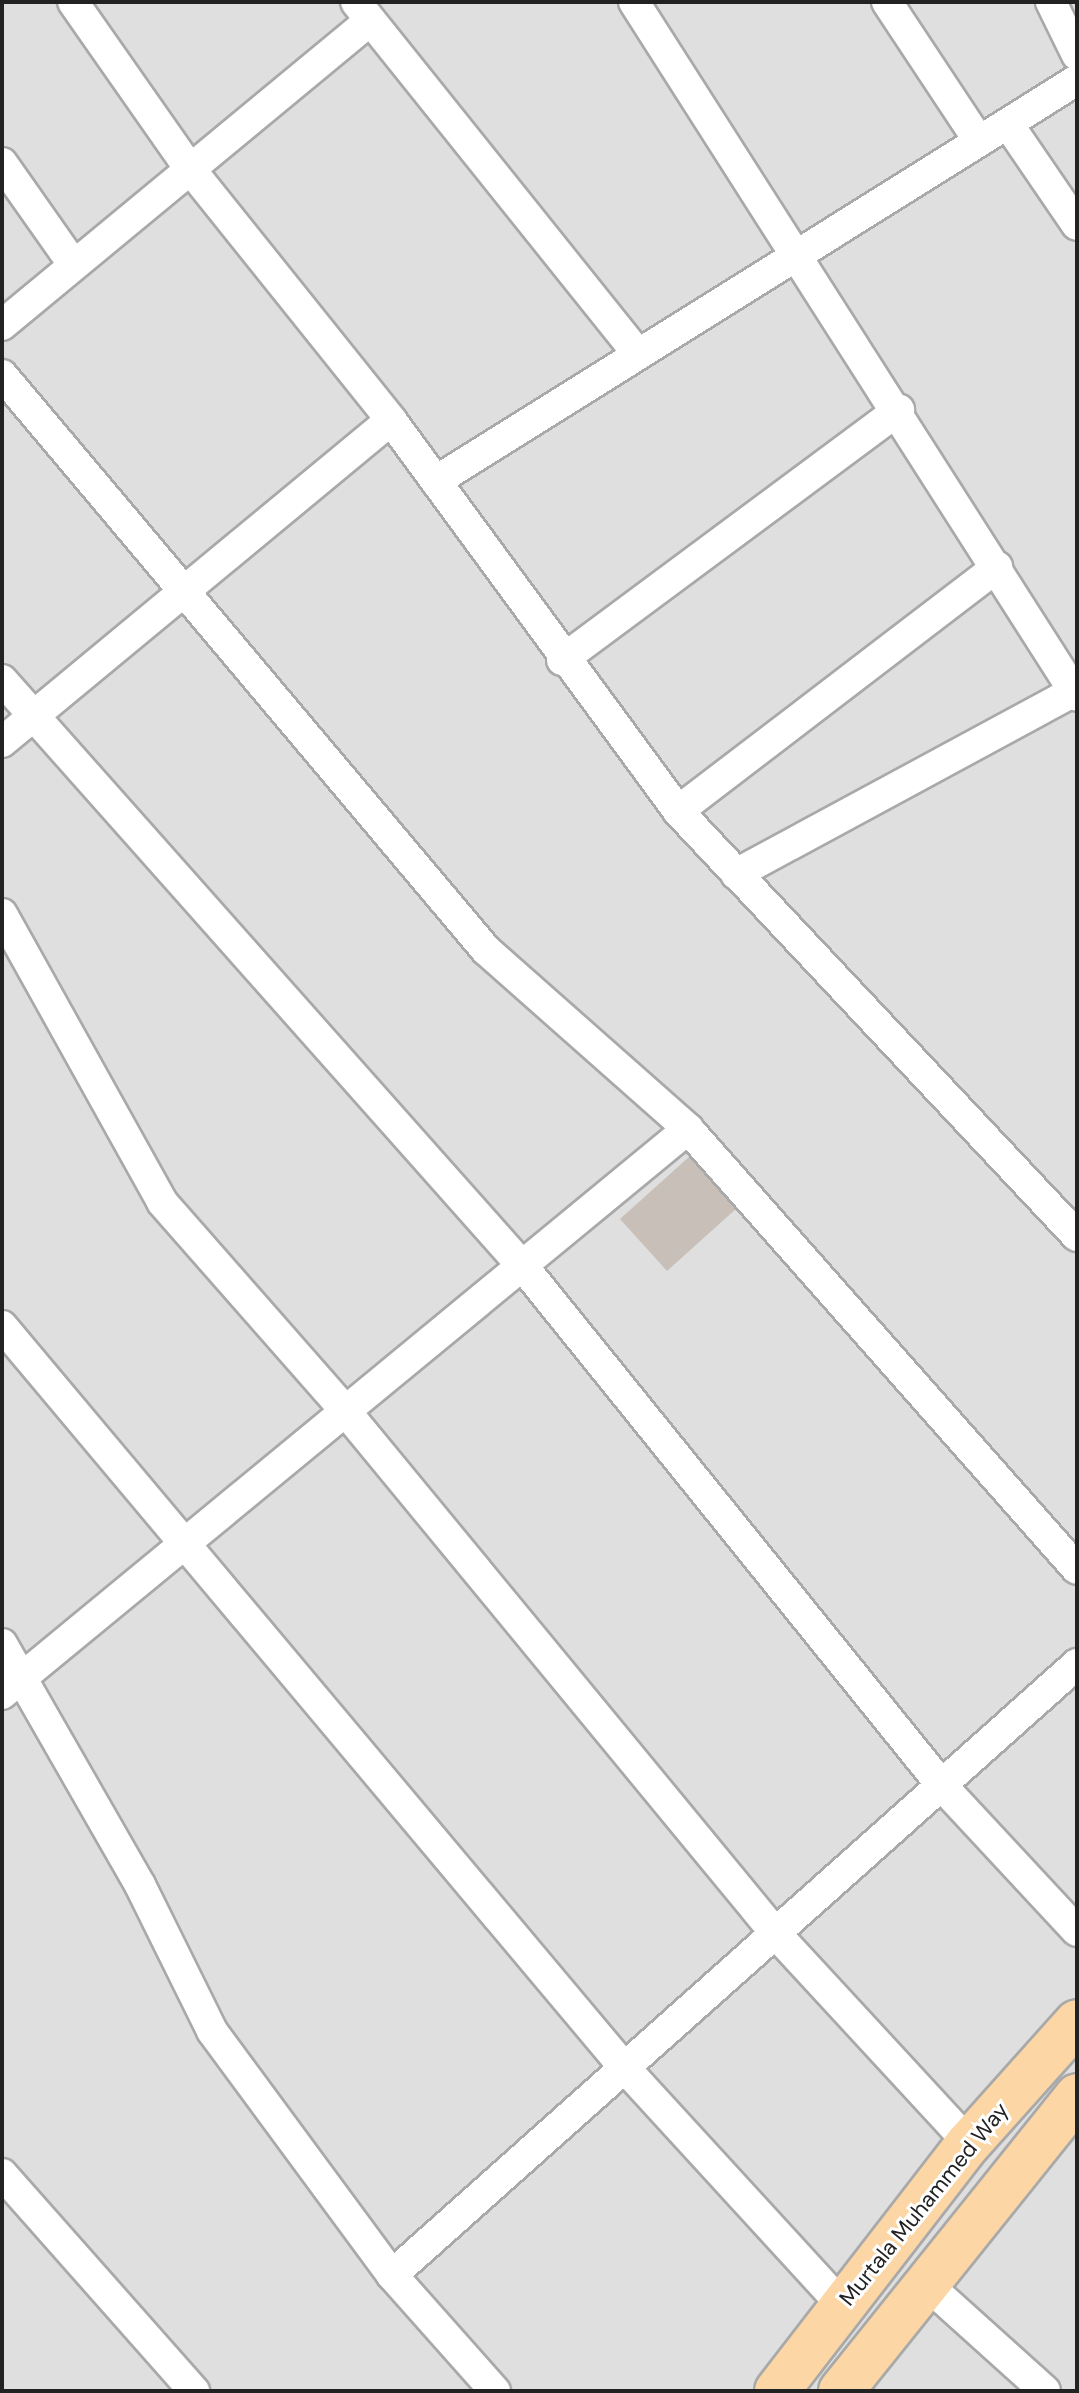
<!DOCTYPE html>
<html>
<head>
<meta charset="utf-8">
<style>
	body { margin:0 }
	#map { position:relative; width:1079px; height:2393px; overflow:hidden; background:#f2efe9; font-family:"DM Sans",sans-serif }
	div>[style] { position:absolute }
	.residential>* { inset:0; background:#e0dfdf }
	.building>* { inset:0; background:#c7bfb8 }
	.roads { filter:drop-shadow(2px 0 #a9a9a9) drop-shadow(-2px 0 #a9a9a9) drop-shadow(0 2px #a9a9a9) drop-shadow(0 -2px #a9a9a9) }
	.minor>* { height:30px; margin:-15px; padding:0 15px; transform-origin:15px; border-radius:15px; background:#fff }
	.primary>* { height:44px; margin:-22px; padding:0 22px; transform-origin:22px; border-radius:22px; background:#fcd6a4 }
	span { translate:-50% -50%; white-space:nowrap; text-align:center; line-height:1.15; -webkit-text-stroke:6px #fff; paint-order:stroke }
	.street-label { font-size:22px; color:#222 }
	.frame { position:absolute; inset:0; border:4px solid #222; pointer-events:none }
</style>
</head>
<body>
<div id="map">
	<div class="residential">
		<div style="clip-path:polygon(2px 2px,1077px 2px,1077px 2391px,2px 2391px)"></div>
	</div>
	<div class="building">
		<div style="clip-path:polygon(690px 1156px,737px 1208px,667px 1271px,620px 1219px)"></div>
	</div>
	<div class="roads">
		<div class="minor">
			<div style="left:73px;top:2px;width:199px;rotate:55deg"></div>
			<div style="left:187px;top:165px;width:327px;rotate:51.3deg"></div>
			<div style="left:391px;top:420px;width:485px;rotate:53.7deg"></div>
			<div style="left:678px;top:811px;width:583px;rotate:46.81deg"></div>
			<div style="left:356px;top:2px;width:447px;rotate:51.3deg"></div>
			<div style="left:634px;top:2px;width:823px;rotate:57.45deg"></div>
			<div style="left:887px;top:2px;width:167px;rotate:56.5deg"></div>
			<div style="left:1051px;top:2px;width:59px;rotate:63.9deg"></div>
			<div style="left:1008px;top:124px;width:122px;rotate:55.7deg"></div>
			<div style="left:2px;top:163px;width:120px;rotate:54.9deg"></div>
			<div style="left:2px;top:325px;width:477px;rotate:-39.6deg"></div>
			<div style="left:2px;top:375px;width:752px;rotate:49.91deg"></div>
			<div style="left:486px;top:950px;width:270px;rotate:41.5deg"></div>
			<div style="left:688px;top:1129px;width:587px;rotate:48.52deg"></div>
			<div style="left:436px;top:481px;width:756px;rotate:-32.03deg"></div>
			<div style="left:562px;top:660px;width:420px;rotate:-36.6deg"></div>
			<div style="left:2px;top:680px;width:788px;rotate:48.4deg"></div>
			<div style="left:525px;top:1269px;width:667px;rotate:51.09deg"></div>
			<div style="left:944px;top:1788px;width:195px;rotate:47.1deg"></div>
			<div style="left:2px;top:742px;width:505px;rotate:-39.62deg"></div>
			<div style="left:678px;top:811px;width:402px;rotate:-37.4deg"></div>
			<div style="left:736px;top:874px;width:384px;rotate:-28.4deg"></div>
			<div style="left:2px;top:914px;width:329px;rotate:60.9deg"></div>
			<div style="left:162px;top:1202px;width:273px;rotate:48.7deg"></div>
			<div style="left:342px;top:1407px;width:684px;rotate:50.52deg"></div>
			<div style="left:777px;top:1935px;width:283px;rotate:47.3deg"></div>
			<div style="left:2px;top:1326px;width:965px;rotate:50deg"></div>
			<div style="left:622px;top:2065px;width:326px;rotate:47.5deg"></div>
			<div style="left:2px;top:1644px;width:278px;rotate:60.2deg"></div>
			<div style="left:140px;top:1885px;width:163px;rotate:63.7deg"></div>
			<div style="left:212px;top:2031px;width:303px;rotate:53.6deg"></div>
			<div style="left:392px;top:2275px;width:155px;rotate:48.4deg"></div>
			<div style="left:2px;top:1694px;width:889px;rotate:-39.48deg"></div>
			<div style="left:2px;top:2174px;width:290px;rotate:48.5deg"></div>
			<div style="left:392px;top:2275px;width:918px;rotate:-41.73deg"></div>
			<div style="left:923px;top:2281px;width:164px;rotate:42deg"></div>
		</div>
		<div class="primary">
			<div style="left:777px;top:2391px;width:314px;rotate:-52.3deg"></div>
			<div style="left:969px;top:2143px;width:162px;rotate:-48.2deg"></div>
			<div style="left:841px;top:2391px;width:378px;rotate:-51.3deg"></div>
		</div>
	</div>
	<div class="street-label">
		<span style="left:924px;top:2204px;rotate:-51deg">Murtala Muhammed Way</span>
	</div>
	<div class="frame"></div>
</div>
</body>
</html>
